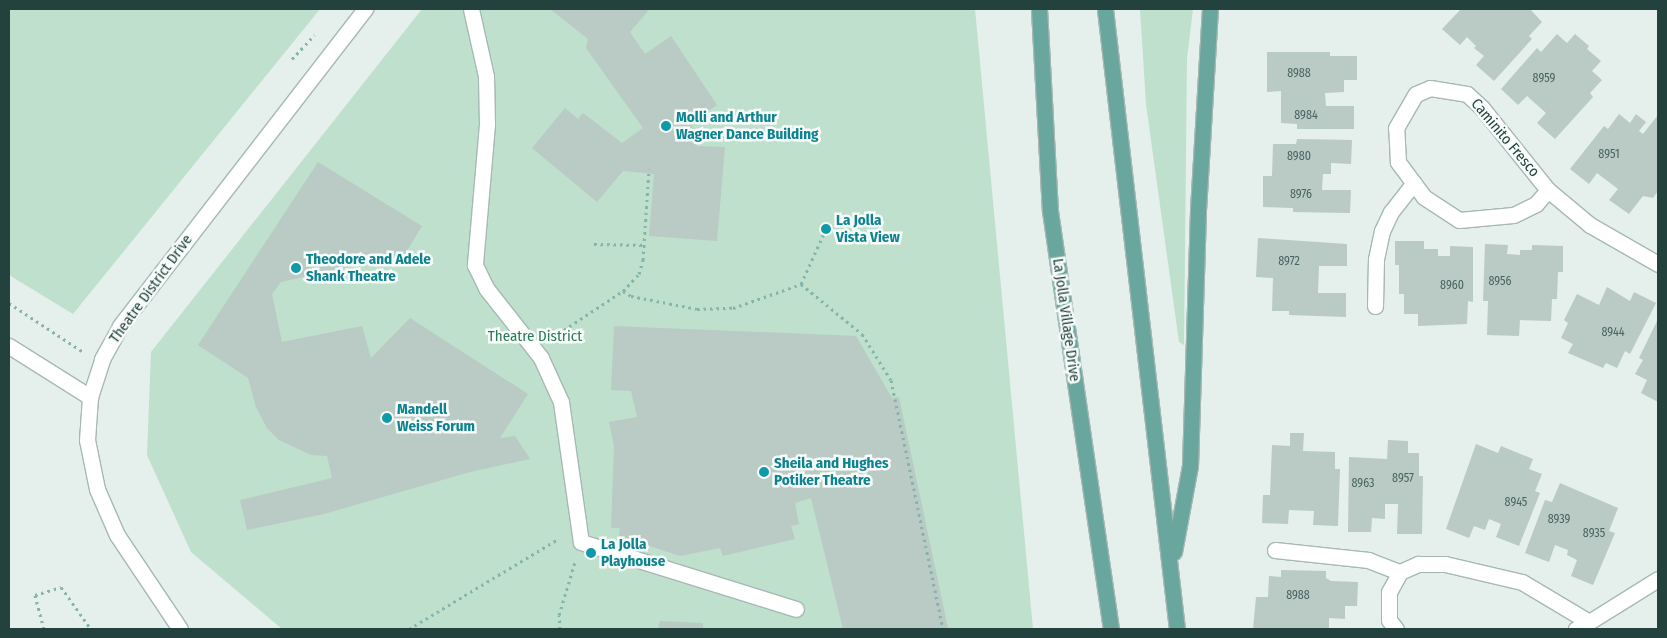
<!DOCTYPE html>
<html>
<head>
<meta charset="utf-8">
<style>
	body { margin:0 }
	#map { position:relative; width:1667px; height:638px; overflow:hidden; background:#e5efec; font-family:"Fira Sans Condensed",sans-serif }
	div>[style] { position:absolute }
	.green>* { inset:0; background:#bee0cc }
	.building>* { inset:0; background:#bacac5 }
	.path>* { height:3px; margin-top:-1.5px; transform-origin:0; background:repeating-linear-gradient(90deg,#85b4ab 0 2.5px,transparent 0 6.5px) }
	.roads { filter:drop-shadow(1px 0 #a7b8b4) drop-shadow(-1px 0 #a7b8b4) drop-shadow(0 1px #a7b8b4) drop-shadow(0 -1px #a7b8b4) }
	.minor>* { height:15px; margin:-7.5px; padding:0 7.5px; transform-origin:7.5px; border-radius:7.5px; background:#fff }
	.major>* { height:15px; margin:-7.5px; padding:0 7.5px; transform-origin:7.5px; border-radius:7.5px; background:#68a69e }
	.dots>* { width:14px; height:14px; translate:-50% -50%; box-sizing:border-box; border:2px solid #f7fbf9; border-radius:50% }
	span { translate:-50% -50%; white-space:nowrap; text-align:center; line-height:1.15; -webkit-text-stroke:5px #f7fbf9; paint-order:stroke }
	.number-label { font-size:12px; color:#496460 }
	.number-label span { -webkit-text-stroke-width:0 }
	.culture-label { font-size:15px; color:#0d838f; font-weight:700 }
	.left { translate:0 -50%; text-align:left }
	.street-label { font-size:15px; color:#23423e }
	.park-label { font-size:15px; color:#2b7b54 }
	.frame { position:absolute; inset:0; border:10px solid #23423e; pointer-events:none }
</style>
</head>
<body>
<div id="map">
	<div class="green">
		<div style="clip-path:polygon(9px 9px,320px 9px,73px 314px,9px 275px)"></div>
		<div style="clip-path:polygon(422px 9px,975px 9px,1033px 629px,282px 629px,191px 552px,147px 455px,151px 352px)"></div>
		<div style="clip-path:polygon(1140px 9px,1193px 9px,1187px 58px,1184px 345px,1179px 342px,1146px 104px)"></div>
	</div>
	<div class="building">
		<div style="clip-path:polygon(550px 9px,646px 9px,648px 11px,630px 32px,645px 54px,671px 36px,717px 105px,691px 123px,697px 146px,725px 147px,717px 241px,649px 236px,654px 174px,623px 171px,597px 202px,532px 148px,565px 108px,578px 119px,583px 113px,622px 143px,643px 128px,586px 48px,588px 39px)"></div>
		<div style="clip-path:polygon(1461px 9px,1530px 9px,1542px 22px,1529px 36px,1532px 39px,1494px 81px,1476px 65px,1484px 56px,1474px 48px,1476px 46px,1467px 37px,1460px 45px,1442px 29px)"></div>
		<div style="clip-path:polygon(1557px 34px,1567px 43px,1575px 34px,1589px 46px,1587px 49px,1601px 61px,1592px 71px,1602px 80px,1590px 93px,1593px 97px,1555px 139px,1537px 123px,1546px 113px,1527px 96px,1518px 105px,1501px 89px,1537px 48px,1541px 52px)"></div>
		<div style="clip-path:polygon(1267px 52px,1330px 52px,1330px 56px,1357px 56px,1357px 80px,1344px 80px,1344px 92px,1325px 93px,1326px 106px,1354px 106px,1354px 129px,1297px 129px,1297px 124px,1281px 123px,1281px 91px,1267px 92px)"></div>
		<div style="clip-path:polygon(1619px 114px,1630px 123px,1636px 114px,1646px 122px,1639px 131px,1643px 134px,1658px 115px,1658px 191px,1653px 198px,1643px 196px,1629px 214px,1609px 200px,1618px 189px,1597px 173px,1589px 184px,1570px 169px,1604px 126px,1608px 129px)"></div>
		<div style="clip-path:polygon(1297px 139px,1352px 140px,1351px 164px,1331px 163px,1331px 174px,1323px 174px,1322px 190px,1351px 190px,1350px 213px,1293px 212px,1293px 208px,1263px 207px,1263px 176px,1272px 176px,1273px 144px,1296px 144px)"></div>
		<div style="clip-path:polygon(318px 162px,422px 226px,405px 254px,281px 282px,272px 294px,282px 342px,362px 326px,371px 358px,410px 318px,528px 394px,500px 438px,515px 436px,530px 459px,470px 472px,324px 514px,247px 530px,240px 500px,332px 478px,327px 456px,311px 455px,279px 440px,267px 428px,256px 407px,248px 378px,198px 345px)"></div>
		<div style="clip-path:polygon(1258px 238px,1347px 244px,1347px 266px,1319px 266px,1318px 293px,1346px 293px,1346px 317px,1289px 315px,1289px 311px,1272px 311px,1273px 278px,1256px 277px)"></div>
		<div style="clip-path:polygon(1395px 241px,1424px 241px,1424px 249px,1438px 249px,1438px 256px,1450px 256px,1450px 246px,1473px 247px,1473px 302px,1468px 301px,1467px 324px,1418px 326px,1418px 314px,1404px 314px,1404px 294px,1399px 294px,1399px 265px,1395px 265px)"></div>
		<div style="clip-path:polygon(1485px 244px,1508px 245px,1507px 254px,1520px 255px,1520px 250px,1532px 250px,1532px 245px,1563px 246px,1563px 272px,1558px 272px,1557px 299px,1552px 299px,1551px 321px,1520px 320px,1519px 336px,1487px 335px,1488px 301px,1483px 301px)"></div>
		<div style="clip-path:polygon(1607px 287px,1630px 301px,1634px 292px,1656px 303px,1630px 354px,1625px 351px,1617px 368px,1606px 363px,1603px 368px,1568px 353px,1573px 344px,1561px 338px,1568px 323px,1564px 320px,1577px 294px,1599px 305px)"></div>
		<div style="clip-path:polygon(1658px 319px,1658px 402px,1641px 393px,1647px 380px,1635px 374px,1643px 360px,1639px 358px)"></div>
		<div style="clip-path:polygon(614px 326px,856px 336px,892px 398px,899px 397px,948px 628px,843px 629px,811px 498px,795px 503px,799px 524px,791px 526px,795px 539px,723px 556px,720px 548px,680px 556px,619px 536px,620px 528px,611px 528px,614px 446px,609px 422px,637px 417px,631px 391px,611px 390px)"></div>
		<div style="clip-path:polygon(1290px 433px,1304px 433px,1303px 451px,1335px 452px,1335px 469px,1340px 469px,1338px 526px,1313px 525px,1314px 511px,1289px 510px,1288px 524px,1262px 523px,1263px 495px,1270px 495px,1272px 445px,1290px 446px)"></div>
		<div style="clip-path:polygon(1388px 440px,1408px 441px,1408px 453px,1419px 453px,1419px 476px,1423px 476px,1422px 534px,1397px 534px,1398px 504px,1385px 504px,1385px 519px,1372px 518px,1371px 532px,1348px 532px,1349px 457px,1387px 459px)"></div>
		<div style="clip-path:polygon(1476px 444px,1498px 453px,1501px 446px,1533px 459px,1529px 469px,1542px 474px,1535px 491px,1540px 493px,1519px 546px,1496px 537px,1501px 524px,1489px 519px,1485px 530px,1474px 526px,1469px 538px,1446px 529px)"></div>
		<div style="clip-path:polygon(1560px 483px,1618px 508px,1609px 531px,1615px 533px,1593px 585px,1571px 576px,1577px 560px,1567px 555px,1568px 550px,1555px 545px,1549px 562px,1525px 553px,1545px 500px,1552px 502px)"></div>
		<div style="clip-path:polygon(1281px 570px,1326px 571px,1326px 578px,1331px 581px,1358px 582px,1357px 606px,1345px 606px,1345px 619px,1329px 618px,1329px 629px,1253px 629px,1256px 597px,1268px 597px,1269px 576px,1281px 577px)"></div>
		<div style="clip-path:polygon(660px 621px,703px 623px,703px 629px,658px 629px)"></div>
	</div>
	<div class="path">
		<div style="left:292px;top:59px;width:33px;rotate:-47deg"></div>
		<div style="left:594px;top:244px;width:50px;rotate:1.1deg"></div>
		<div style="left:801px;top:284px;width:60px;rotate:-65.6deg"></div>
		<div style="left:623px;top:291px;width:9px;rotate:32deg"></div>
		<div style="left:631px;top:296px;width:67px;rotate:11.1deg"></div>
		<div style="left:697px;top:309px;width:36px;rotate:-2deg"></div>
		<div style="left:733px;top:308px;width:72px;rotate:-19.4deg"></div>
		<div style="left:801px;top:284px;width:79px;rotate:39.3deg"></div>
		<div style="left:862px;top:334px;width:54px;rotate:57.8deg"></div>
		<div style="left:891px;top:380px;width:254px;rotate:78.2deg"></div>
		<div style="left:9px;top:303px;width:89px;rotate:33.5deg"></div>
		<div style="left:555px;top:342px;width:15px;rotate:-53deg"></div>
		<div style="left:564px;top:330px;width:71px;rotate:-33.5deg"></div>
		<div style="left:623px;top:291px;width:23px;rotate:-47deg"></div>
		<div style="left:639px;top:274px;width:15px;rotate:-74deg"></div>
		<div style="left:643px;top:260px;width:91px;rotate:-86.2deg"></div>
		<div style="left:44px;top:629px;width:35px;rotate:-105deg"></div>
		<div style="left:35px;top:595px;width:27px;rotate:-17deg"></div>
		<div style="left:61px;top:587px;width:52px;rotate:54.5deg"></div>
		<div style="left:409px;top:629px;width:174px;rotate:-31.1deg"></div>
		<div style="left:560px;top:629px;width:14px;rotate:-94deg"></div>
		<div style="left:559px;top:615px;width:55px;rotate:-73.2deg"></div>
	</div>
	<div class="roads">
		<div class="minor">
			<div style="left:471px;top:9px;width:69px;rotate:77.4deg"></div>
			<div style="left:486px;top:76px;width:48px;rotate:88.8deg"></div>
			<div style="left:487px;top:124px;width:142px;rotate:94.9deg"></div>
			<div style="left:475px;top:265px;width:25px;rotate:64deg"></div>
			<div style="left:486px;top:288px;width:89px;rotate:51.8deg"></div>
			<div style="left:541px;top:358px;width:48px;rotate:65.6deg"></div>
			<div style="left:561px;top:402px;width:141px;rotate:81.9deg"></div>
			<div style="left:581px;top:542px;width:225px;rotate:17.3deg"></div>
			<div style="left:1548px;top:190px;width:18px;rotate:131deg"></div>
			<div style="left:1536px;top:204px;width:25px;rotate:154deg"></div>
			<div style="left:1513px;top:215px;width:54px;rotate:174.7deg"></div>
			<div style="left:1459px;top:220px;width:42px;rotate:-146.7deg"></div>
			<div style="left:1424px;top:197px;width:44px;rotate:-126.6deg"></div>
			<div style="left:1398px;top:162px;width:34px;rotate:-93deg"></div>
			<div style="left:1396px;top:128px;width:39px;rotate:-60deg"></div>
			<div style="left:1416px;top:94px;width:15px;rotate:-23deg"></div>
			<div style="left:1430px;top:88px;width:37px;rotate:9deg"></div>
			<div style="left:1467px;top:94px;width:21px;rotate:43deg"></div>
			<div style="left:1482px;top:108px;width:105px;rotate:51.2deg"></div>
			<div style="left:1548px;top:190px;width:55px;rotate:39.8deg"></div>
			<div style="left:1590px;top:225px;width:78px;rotate:29.8deg"></div>
			<div style="left:1375px;top:306px;width:47px;rotate:-88.8deg"></div>
			<div style="left:1376px;top:259px;width:29px;rotate:-78deg"></div>
			<div style="left:1382px;top:231px;width:21px;rotate:-65deg"></div>
			<div style="left:1391px;top:212px;width:37px;rotate:-52deg"></div>
			<div style="left:9px;top:346px;width:96px;rotate:32.2deg"></div>
			<div style="left:1275px;top:550px;width:94px;rotate:6.1deg"></div>
			<div style="left:1368px;top:560px;width:34px;rotate:21deg"></div>
			<div style="left:1589px;top:622px;width:81px;rotate:-31.9deg"></div>
			<div style="left:180px;top:629px;width:113px;rotate:-123.8deg"></div>
			<div style="left:117px;top:535px;width:50px;rotate:-113.5deg"></div>
			<div style="left:97px;top:489px;width:50px;rotate:-101.5deg"></div>
			<div style="left:87px;top:440px;width:43px;rotate:-86deg"></div>
			<div style="left:90px;top:397px;width:40px;rotate:-72deg"></div>
			<div style="left:102px;top:359px;width:38px;rotate:-61deg"></div>
			<div style="left:120px;top:326px;width:401px;rotate:-52.3deg"></div>
			<div style="left:1396px;top:629px;width:11px;rotate:-128deg"></div>
			<div style="left:1389px;top:620px;width:28px;rotate:-90deg"></div>
			<div style="left:1389px;top:592px;width:23px;rotate:-61deg"></div>
			<div style="left:1400px;top:572px;width:20px;rotate:-24deg"></div>
			<div style="left:1418px;top:564px;width:27px"></div>
			<div style="left:1445px;top:564px;width:79px;rotate:13.2deg"></div>
			<div style="left:1522px;top:582px;width:78px;rotate:30.8deg"></div>
			<div style="left:1589px;top:622px;width:15px;rotate:152deg"></div>
		</div>
		<div class="major">
			<div style="left:1039px;top:9px;width:202px;rotate:86.9deg"></div>
			<div style="left:1050px;top:211px;width:422px;rotate:81.7deg"></div>
			<div style="left:1105px;top:9px;width:624px;rotate:83.38deg"></div>
			<div style="left:1174px;top:552px;width:87px;rotate:-79.5deg"></div>
			<div style="left:1190px;top:466px;width:256px;rotate:-88.2deg"></div>
			<div style="left:1198px;top:210px;width:201px;rotate:-86.6deg"></div>
		</div>
	</div>
	<div class="dots">
		<div style="left:666px;top:126px;background:#0f9aa8"></div>
		<div style="left:826px;top:229px;background:#0f9aa8"></div>
		<div style="left:296px;top:268px;background:#0f9aa8"></div>
		<div style="left:387px;top:418px;background:#0f9aa8"></div>
		<div style="left:764px;top:472px;background:#0f9aa8"></div>
		<div style="left:591px;top:553px;background:#0f9aa8"></div>
	</div>
	<div class="number-label">
		<span style="left:1299px;top:74px">8988</span>
		<span style="left:1544px;top:79px">8959</span>
		<span style="left:1306px;top:116px">8984</span>
		<span style="left:1609px;top:155px">8951</span>
		<span style="left:1299px;top:157px">8980</span>
		<span style="left:1301px;top:195px">8976</span>
		<span style="left:1289px;top:262px">8972</span>
		<span style="left:1500px;top:282px">8956</span>
		<span style="left:1452px;top:286px">8960</span>
		<span style="left:1613px;top:333px">8944</span>
		<span style="left:1403px;top:479px">8957</span>
		<span style="left:1363px;top:484px">8963</span>
		<span style="left:1516px;top:503px">8945</span>
		<span style="left:1559px;top:520px">8939</span>
		<span style="left:1594px;top:534px">8935</span>
		<span style="left:1298px;top:596px">8988</span>
	</div>
	<div class="culture-label">
		<span class="left" style="left:676px;top:126px">Molli and Arthur<br>Wagner Dance Building</span>
		<span class="left" style="left:836px;top:229px">La Jolla<br>Vista View</span>
		<span class="left" style="left:306px;top:268px">Theodore and Adele<br>Shank Theatre</span>
		<span class="left" style="left:397px;top:418px">Mandell<br>Weiss Forum</span>
		<span class="left" style="left:774px;top:472px">Sheila and Hughes<br>Potiker Theatre</span>
		<span class="left" style="left:601px;top:553px">La Jolla<br>Playhouse</span>
	</div>
	<div class="street-label">
		<span style="left:1505px;top:138px;rotate:50deg">Caminito Fresco</span>
		<span style="left:151px;top:289px;rotate:-54deg">Theatre District Drive</span>
		<span style="left:1066px;top:320px;rotate:82deg">La Jolla Village Drive</span>
	</div>
	<div class="park-label">
		<span style="left:535px;top:337px">Theatre District</span>
	</div>
	<div class="frame"></div>
</div>
</body>
</html>
